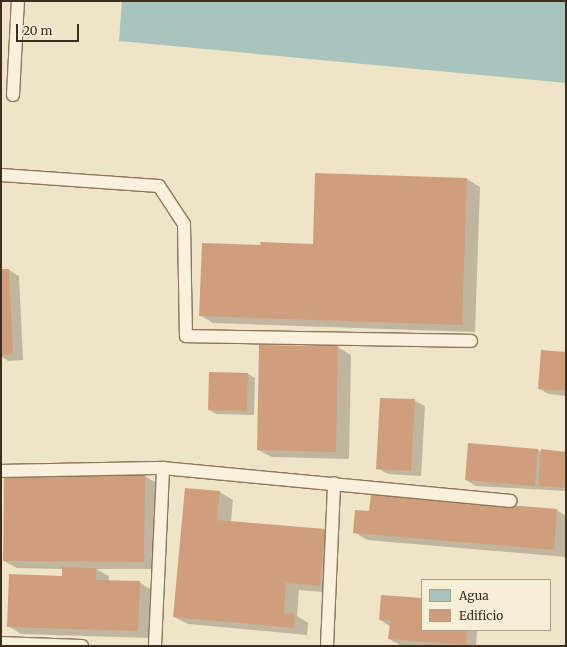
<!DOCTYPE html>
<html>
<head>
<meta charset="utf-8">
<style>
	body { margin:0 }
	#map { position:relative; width:567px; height:647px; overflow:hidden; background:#f0e4c8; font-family:Merriweather,serif }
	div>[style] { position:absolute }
	.water>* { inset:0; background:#a9c4bc }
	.shadow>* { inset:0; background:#0003 }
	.building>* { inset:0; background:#cf9f7d }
	.roads { filter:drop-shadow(1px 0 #8d765c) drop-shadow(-1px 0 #8d765c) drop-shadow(0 1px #8d765c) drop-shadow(0 -1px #8d765c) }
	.lane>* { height:12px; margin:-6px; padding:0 6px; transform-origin:6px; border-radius:6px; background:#faf1dc }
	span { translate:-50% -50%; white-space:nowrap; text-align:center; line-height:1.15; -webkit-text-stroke:3px #f7eed8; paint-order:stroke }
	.frame { position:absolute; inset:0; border:2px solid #3d2e20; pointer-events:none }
	.legend { position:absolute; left:421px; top:579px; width:130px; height:52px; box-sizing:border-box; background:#f7eed8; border:1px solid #ada18e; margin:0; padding:5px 7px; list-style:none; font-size:12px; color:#3d2e20 }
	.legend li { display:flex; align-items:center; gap:8px; height:20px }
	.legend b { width:20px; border:1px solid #ada18e }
	.scale { position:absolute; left:16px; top:24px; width:63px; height:18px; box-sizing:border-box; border:2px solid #3d2e20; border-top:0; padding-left:5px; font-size:12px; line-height:14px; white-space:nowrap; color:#3d2e20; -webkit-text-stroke:3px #f7eed8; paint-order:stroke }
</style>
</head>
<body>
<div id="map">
	<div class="water">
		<div style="clip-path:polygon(122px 1px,566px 1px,566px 83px,119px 41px)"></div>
	</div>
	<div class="shadow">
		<div style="clip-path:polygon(467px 179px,480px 187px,475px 332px,213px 323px,200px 315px,314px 245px)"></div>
		<div style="clip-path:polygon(1px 270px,9px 270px,19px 276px,23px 360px,8px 361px,1px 356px)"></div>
		<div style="clip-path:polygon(338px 347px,351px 355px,349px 459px,272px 457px,258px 450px)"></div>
		<div style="clip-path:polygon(566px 353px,566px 396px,549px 394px,539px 389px)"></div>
		<div style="clip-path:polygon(248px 374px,255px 378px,254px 415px,216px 414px,209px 410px)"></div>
		<div style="clip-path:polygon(414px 400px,425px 406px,421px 476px,388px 474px,377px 468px)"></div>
		<div style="clip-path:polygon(538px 450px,542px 452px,566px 453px,566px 491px,476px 486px,466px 480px)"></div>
		<div style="clip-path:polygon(145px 476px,158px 484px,157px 569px,96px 569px,109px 576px,109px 581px,139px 582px,152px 590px,151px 638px,21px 634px,8px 626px,63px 577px,63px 569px,17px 568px,4px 561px)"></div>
		<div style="clip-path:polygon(220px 492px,233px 500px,231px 522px,324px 530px,338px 538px,333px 593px,299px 590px,297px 616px,308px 623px,307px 635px,188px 624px,174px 617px)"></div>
		<div style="clip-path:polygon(557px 510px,566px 516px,566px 557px,367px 540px,354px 532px,370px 512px)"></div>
		<div style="clip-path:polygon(422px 599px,422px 630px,477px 630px,476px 646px,400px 645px,389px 639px,390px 626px,380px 620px)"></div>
	</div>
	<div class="building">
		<div style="clip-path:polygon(315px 173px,467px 178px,462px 325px,199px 316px,202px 243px,261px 245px,260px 242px,313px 244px)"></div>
		<div style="clip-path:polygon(1px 269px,9px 269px,13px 354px,1px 355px)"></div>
		<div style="clip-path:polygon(259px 345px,338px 346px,336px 452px,257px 450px)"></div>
		<div style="clip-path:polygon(541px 350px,566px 352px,566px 391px,538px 389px)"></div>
		<div style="clip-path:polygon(209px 372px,248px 373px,247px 411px,208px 410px)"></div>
		<div style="clip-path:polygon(380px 398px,415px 399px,411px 471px,376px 469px)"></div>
		<div style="clip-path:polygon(468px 443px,538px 449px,535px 486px,465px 480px)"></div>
		<div style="clip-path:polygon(541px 449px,566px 452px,566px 488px,538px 486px)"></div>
		<div style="clip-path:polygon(4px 474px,145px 475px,144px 562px,3px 561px)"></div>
		<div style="clip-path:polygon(185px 488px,220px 491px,217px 520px,325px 529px,320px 586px,286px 583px,284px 613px,295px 614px,294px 628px,173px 617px)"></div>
		<div style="clip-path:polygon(371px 494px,557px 509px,554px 550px,353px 533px,355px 510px,369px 511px)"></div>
		<div style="clip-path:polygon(62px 567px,96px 568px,96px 580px,140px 581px,138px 631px,7px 627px,9px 574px,62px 576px)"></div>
		<div style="clip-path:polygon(381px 595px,422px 598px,422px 630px,467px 630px,466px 645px,388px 639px,390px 621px,379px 620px)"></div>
	</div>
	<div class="roads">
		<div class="lane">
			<div style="left:13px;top:95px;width:94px;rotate:-87deg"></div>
			<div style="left:1px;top:175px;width:158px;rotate:4deg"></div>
			<div style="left:159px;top:186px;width:45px;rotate:56.7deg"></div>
			<div style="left:184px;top:224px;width:112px;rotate:89deg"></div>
			<div style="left:186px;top:336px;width:285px;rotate:1deg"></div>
			<div style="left:1px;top:471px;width:162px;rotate:-1.1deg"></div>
			<div style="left:1px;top:643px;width:81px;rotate:2.1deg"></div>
			<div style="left:155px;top:646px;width:178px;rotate:-87.4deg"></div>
			<div style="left:163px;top:468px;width:349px;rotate:5.4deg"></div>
			<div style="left:327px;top:646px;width:163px;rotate:-87.5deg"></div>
		</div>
	</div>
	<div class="frame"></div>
	<ul class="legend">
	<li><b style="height:11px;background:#a9c4bc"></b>Agua</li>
	<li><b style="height:11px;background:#cf9f7d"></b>Edificio</li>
	</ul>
	<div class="scale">20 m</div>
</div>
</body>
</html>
